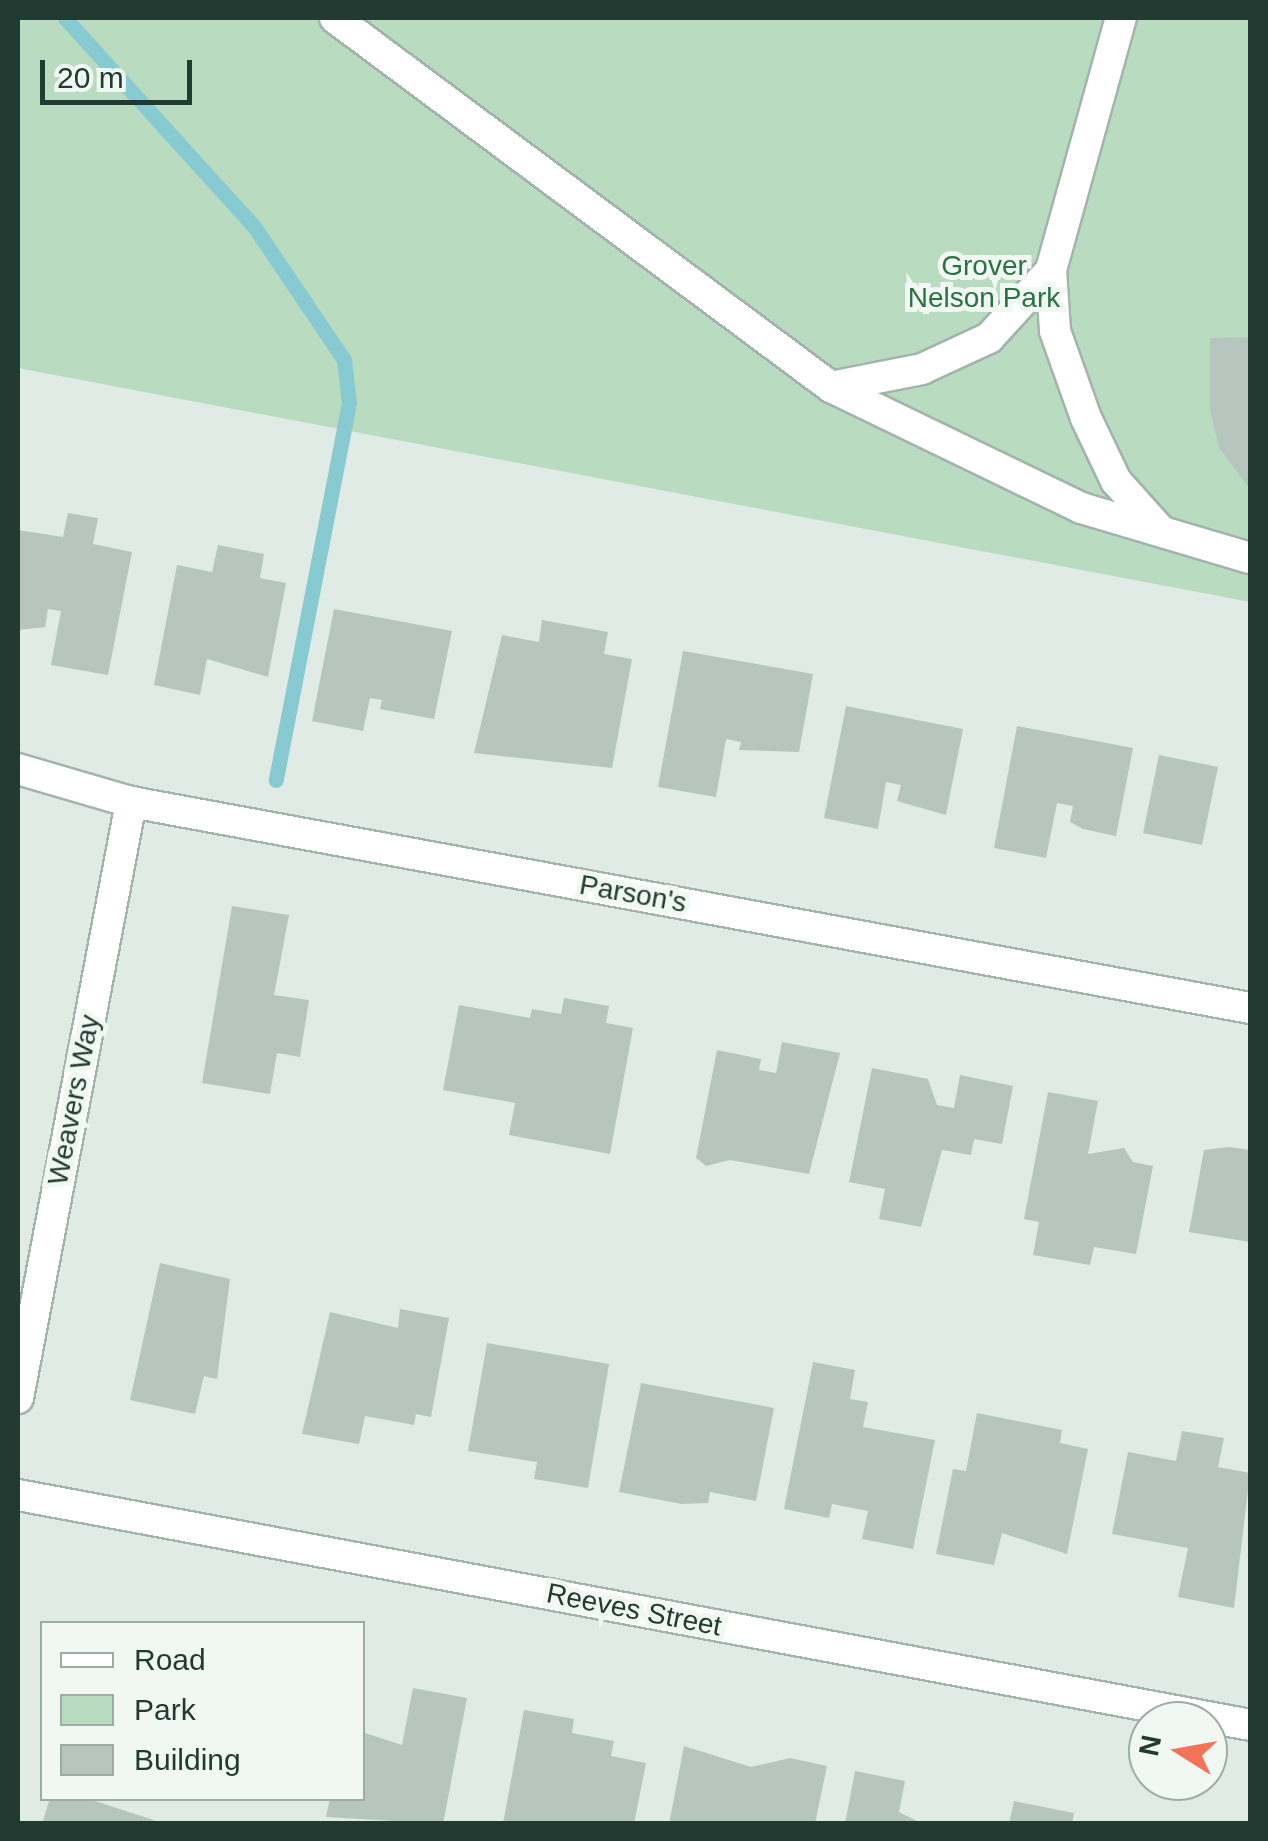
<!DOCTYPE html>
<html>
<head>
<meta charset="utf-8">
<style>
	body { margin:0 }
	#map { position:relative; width:1268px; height:1841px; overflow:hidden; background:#e0ebe6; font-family:Arial,sans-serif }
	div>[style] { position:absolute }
	.green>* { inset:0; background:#b9dcc0 }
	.stream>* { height:15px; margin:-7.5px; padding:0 7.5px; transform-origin:7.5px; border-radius:7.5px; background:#88cad1 }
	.building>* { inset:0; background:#b6c6be }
	.roads { filter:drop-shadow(2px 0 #a3b3ad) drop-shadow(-2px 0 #a3b3ad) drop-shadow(0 2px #a3b3ad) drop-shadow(0 -2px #a3b3ad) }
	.minor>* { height:30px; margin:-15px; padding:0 15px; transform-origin:15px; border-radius:15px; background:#fff }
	span { translate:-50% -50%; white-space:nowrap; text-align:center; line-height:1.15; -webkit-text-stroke:10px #f1f8f4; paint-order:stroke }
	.park-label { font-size:28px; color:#2b7242 }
	.street-label { font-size:28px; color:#213b33 }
	.frame { position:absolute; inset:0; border:20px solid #213b33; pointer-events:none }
	.legend { position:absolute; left:40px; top:1621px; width:325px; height:180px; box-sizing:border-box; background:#f1f8f4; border:2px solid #9eaca7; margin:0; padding:12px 18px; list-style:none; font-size:30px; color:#213b33 }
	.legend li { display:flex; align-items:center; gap:20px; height:50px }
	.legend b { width:50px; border:2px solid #9eaca7 }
	.north { position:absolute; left:1128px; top:1701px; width:100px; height:100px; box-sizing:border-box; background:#f1f8f4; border:2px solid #9eaca7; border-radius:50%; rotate:281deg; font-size:28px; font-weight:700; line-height:40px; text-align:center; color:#213b33 }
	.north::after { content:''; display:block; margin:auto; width:35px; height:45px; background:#f27458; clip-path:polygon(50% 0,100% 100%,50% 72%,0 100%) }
	.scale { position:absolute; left:40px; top:60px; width:152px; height:45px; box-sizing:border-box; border:5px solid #213b33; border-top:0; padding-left:12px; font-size:30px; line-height:35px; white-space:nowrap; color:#213b33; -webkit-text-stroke:8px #f1f8f4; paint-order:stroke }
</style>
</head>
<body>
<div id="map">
	<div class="green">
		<div style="clip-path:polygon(18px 18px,1250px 18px,1250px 602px,18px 368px)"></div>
	</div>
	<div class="stream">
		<div style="left:65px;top:18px;width:280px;rotate:47.8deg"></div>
		<div style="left:253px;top:225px;width:163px;rotate:56deg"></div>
		<div style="left:344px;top:360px;width:43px;rotate:83.4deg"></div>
		<div style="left:349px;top:403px;width:384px;rotate:101deg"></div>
	</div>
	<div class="building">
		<div style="clip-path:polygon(1250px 337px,1250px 489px,1219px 448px,1210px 410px,1210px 338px)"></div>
		<div style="clip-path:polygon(68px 513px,98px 518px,93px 544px,132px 552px,108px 675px,51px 665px,61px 611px,48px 609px,45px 627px,18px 630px,18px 530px,63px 537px)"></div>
		<div style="clip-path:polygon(218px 545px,264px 554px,260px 578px,286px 583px,268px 677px,207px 659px,200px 695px,154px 685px,177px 565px,212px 572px)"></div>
		<div style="clip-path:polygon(334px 609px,452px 631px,434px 719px,380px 709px,382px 700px,370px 698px,363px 731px,312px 721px)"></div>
		<div style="clip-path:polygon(542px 620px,608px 632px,604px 654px,632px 659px,612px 768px,474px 753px,502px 635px,539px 642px)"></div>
		<div style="clip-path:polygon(683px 651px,813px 674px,799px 752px,739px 750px,741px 742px,726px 739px,716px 797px,658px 787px)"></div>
		<div style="clip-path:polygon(846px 706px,963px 729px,946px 815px,897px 801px,901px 785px,886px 782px,878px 829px,824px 818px)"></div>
		<div style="clip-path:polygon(1017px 726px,1133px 748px,1116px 836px,1083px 829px,1070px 822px,1073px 806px,1057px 803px,1046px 858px,994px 848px)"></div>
		<div style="clip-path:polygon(1159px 755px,1218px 767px,1202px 845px,1143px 833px)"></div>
		<div style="clip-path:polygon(232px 906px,289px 915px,274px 995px,309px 1000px,300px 1057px,277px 1053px,270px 1094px,202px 1083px)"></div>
		<div style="clip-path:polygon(564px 998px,609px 1006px,606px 1023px,633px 1028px,610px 1154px,509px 1135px,515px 1103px,443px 1090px,459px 1005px,530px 1018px,532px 1009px,561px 1014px)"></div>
		<div style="clip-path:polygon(782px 1042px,840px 1053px,809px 1174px,730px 1160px,706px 1166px,696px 1158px,717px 1050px,761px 1059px,759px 1070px,776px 1073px)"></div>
		<div style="clip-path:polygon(872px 1068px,928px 1079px,937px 1105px,954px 1108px,960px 1075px,1013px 1086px,1002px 1144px,974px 1139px,971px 1155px,942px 1150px,921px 1227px,879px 1219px,885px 1189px,849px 1182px)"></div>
		<div style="clip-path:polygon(1048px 1092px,1098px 1101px,1088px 1154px,1124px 1148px,1133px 1162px,1153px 1166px,1136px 1254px,1094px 1247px,1090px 1265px,1033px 1255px,1039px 1222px,1024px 1219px)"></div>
		<div style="clip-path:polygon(1229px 1147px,1250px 1150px,1250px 1242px,1189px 1232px,1204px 1150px)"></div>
		<div style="clip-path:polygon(160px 1263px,230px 1279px,217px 1379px,204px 1376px,195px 1414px,130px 1400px)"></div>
		<div style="clip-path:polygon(400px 1309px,449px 1318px,431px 1417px,416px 1414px,414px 1425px,365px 1416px,359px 1444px,302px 1434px,330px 1312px,398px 1328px)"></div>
		<div style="clip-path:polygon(487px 1343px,609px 1364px,588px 1488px,534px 1479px,537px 1462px,468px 1451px)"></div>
		<div style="clip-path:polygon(813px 1362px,855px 1370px,850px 1399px,868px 1402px,863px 1427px,935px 1440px,913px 1549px,862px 1539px,868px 1511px,832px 1504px,829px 1518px,784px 1509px)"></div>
		<div style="clip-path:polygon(641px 1383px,774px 1408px,756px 1501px,710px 1492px,708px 1503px,681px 1504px,619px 1492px)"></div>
		<div style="clip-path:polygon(977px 1413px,1062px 1430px,1060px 1443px,1088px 1449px,1067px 1554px,1002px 1533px,994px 1565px,936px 1554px,953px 1469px,966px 1471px)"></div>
		<div style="clip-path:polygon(1182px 1431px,1224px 1438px,1218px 1467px,1250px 1473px,1234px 1608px,1178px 1597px,1188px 1548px,1112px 1534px,1128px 1452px,1176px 1461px)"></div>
		<div style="clip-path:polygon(413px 1688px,467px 1698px,443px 1824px,326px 1817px,330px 1798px,362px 1798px,362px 1732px,402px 1745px)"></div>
		<div style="clip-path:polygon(524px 1710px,574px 1719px,572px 1733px,614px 1741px,611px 1756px,646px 1763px,634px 1824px,503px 1824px)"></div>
		<div style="clip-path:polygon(684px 1746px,751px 1767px,790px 1758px,827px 1766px,815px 1824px,669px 1824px)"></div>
		<div style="clip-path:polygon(855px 1771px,905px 1781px,899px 1812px,923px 1824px,845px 1824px)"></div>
		<div style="clip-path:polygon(50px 1798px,86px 1798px,166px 1824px,42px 1824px)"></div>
		<div style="clip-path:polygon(1014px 1801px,1074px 1813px,1072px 1824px,1009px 1824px)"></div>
	</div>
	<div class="roads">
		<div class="minor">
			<div style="left:335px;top:18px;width:618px;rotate:36.65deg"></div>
			<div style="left:831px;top:387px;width:278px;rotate:25.8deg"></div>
			<div style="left:1081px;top:508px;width:176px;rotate:16.5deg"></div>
			<div style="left:1051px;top:270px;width:61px;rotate:86.2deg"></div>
			<div style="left:1055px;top:331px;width:92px;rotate:70.4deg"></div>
			<div style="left:1086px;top:418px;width:70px;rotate:64.5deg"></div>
			<div style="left:1116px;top:481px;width:66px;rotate:48.1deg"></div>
			<div style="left:831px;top:387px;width:93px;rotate:-11.2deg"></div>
			<div style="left:922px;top:369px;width:74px;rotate:-24.8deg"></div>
			<div style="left:989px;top:338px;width:92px;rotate:-47.6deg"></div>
			<div style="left:1051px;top:270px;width:262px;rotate:-74.5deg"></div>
			<div style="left:18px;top:769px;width:118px;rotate:16.3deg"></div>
			<div style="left:131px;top:802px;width:1138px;rotate:10.43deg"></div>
			<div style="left:18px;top:1398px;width:607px;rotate:-79.26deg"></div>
			<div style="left:18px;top:1495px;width:1253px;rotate:10.57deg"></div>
		</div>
	</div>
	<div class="park-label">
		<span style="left:984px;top:282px">Grover<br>Nelson Park</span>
	</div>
	<div class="street-label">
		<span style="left:633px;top:894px;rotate:10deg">Parson's</span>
		<span style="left:74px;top:1100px;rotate:-79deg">Weavers Way</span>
		<span style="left:634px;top:1610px;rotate:11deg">Reeves Street</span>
	</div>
	<div class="frame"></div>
	<ul class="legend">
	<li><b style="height:12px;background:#fff"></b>Road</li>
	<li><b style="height:28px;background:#b9dcc0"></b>Park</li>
	<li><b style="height:28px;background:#b6c6be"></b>Building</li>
	</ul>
	<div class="north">N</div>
	<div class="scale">20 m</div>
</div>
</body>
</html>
